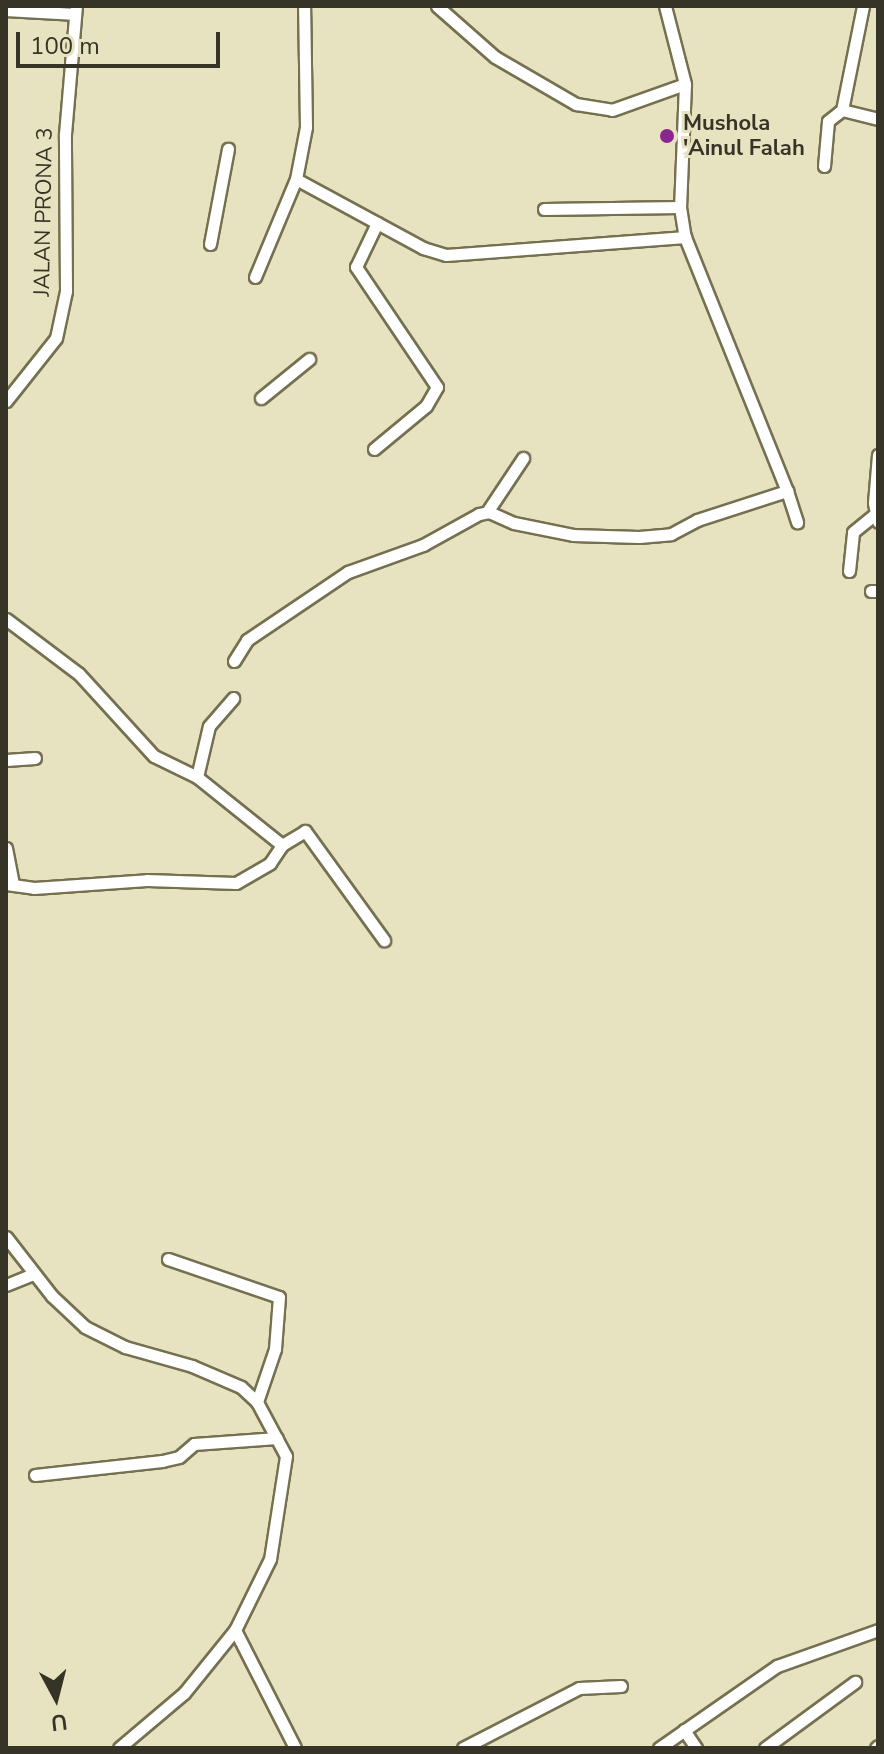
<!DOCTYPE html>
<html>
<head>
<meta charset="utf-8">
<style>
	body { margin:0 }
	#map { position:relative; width:884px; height:1754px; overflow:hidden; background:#e7e2c0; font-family:"Nunito Sans",sans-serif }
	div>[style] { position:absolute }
	.roads { filter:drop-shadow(2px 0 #747050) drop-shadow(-2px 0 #747050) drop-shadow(0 2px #747050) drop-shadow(0 -2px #747050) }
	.street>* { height:11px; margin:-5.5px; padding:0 5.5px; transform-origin:5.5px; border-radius:5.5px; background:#fff }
	.dots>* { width:22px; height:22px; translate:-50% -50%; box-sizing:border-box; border:4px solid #e7e2c0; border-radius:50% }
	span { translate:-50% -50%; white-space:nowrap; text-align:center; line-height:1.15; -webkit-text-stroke:6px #e7e2c0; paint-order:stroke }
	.poi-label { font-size:22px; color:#363427; font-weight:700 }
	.left { translate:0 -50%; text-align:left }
	.street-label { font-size:22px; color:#363427 }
	.frame { position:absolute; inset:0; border:8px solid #363427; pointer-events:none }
	.north { position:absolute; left:16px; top:1658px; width:80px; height:80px; -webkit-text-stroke:6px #e7e2c0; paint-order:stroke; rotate:173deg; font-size:22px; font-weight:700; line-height:32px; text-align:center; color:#363427 }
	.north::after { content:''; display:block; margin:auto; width:28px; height:36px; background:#363427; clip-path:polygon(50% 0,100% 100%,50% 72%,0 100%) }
	.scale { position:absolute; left:16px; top:32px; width:204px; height:36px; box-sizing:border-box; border:4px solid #363427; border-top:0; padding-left:10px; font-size:24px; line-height:28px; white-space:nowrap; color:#363427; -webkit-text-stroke:6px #e7e2c0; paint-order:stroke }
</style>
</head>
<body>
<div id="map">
	<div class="roads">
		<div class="street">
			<div style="left:437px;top:6px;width:77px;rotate:41.3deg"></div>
			<div style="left:495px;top:57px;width:94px;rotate:30.1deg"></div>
			<div style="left:576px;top:104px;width:36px;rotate:9deg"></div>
			<div style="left:612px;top:110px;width:77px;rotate:-19.6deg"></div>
			<div style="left:665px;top:6px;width:81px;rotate:75.6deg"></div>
			<div style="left:685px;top:84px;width:123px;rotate:92.3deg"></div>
			<div style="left:680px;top:207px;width:30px;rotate:81deg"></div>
			<div style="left:863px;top:6px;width:106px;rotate:101.4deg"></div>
			<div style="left:842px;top:110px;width:37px;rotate:14deg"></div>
			<div style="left:6px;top:10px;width:69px;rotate:3.3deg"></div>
			<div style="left:824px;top:166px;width:45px;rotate:-84.9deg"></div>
			<div style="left:828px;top:121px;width:18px;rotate:-38deg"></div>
			<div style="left:296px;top:179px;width:145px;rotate:28.5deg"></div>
			<div style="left:423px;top:248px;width:24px;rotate:17deg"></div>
			<div style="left:446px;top:255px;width:240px;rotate:-4.3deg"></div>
			<div style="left:544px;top:209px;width:136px;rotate:-0.8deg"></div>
			<div style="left:210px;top:244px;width:97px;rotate:-79.3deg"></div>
			<div style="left:255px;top:277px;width:106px;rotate:-67.3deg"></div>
			<div style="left:296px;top:179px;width:53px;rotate:-79.1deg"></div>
			<div style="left:306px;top:127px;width:121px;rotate:-90.9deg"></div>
			<div style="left:261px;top:398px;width:62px;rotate:-39.1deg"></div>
			<div style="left:6px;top:401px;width:80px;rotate:-51.6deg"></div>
			<div style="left:56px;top:338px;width:48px;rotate:-78deg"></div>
			<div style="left:66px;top:291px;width:157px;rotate:-90.4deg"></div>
			<div style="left:65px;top:134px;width:128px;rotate:-85.1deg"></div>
			<div style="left:374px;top:449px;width:67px;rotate:-39.6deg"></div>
			<div style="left:426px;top:406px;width:22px;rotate:-60deg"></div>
			<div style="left:437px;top:387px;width:145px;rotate:-124deg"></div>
			<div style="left:356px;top:267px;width:49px;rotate:-64.5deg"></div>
			<div style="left:878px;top:455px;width:48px;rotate:94.8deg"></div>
			<div style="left:874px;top:503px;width:19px;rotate:78deg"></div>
			<div style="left:787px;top:491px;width:33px;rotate:72deg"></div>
			<div style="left:487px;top:512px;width:65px;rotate:-56.3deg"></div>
			<div style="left:849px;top:571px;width:39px;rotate:-84deg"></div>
			<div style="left:853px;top:532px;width:28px;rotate:-39deg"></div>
			<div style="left:871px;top:591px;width:7px"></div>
			<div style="left:6px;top:619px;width:91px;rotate:37deg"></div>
			<div style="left:79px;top:674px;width:111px;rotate:47.6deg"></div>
			<div style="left:154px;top:756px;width:48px;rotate:26deg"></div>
			<div style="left:197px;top:777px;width:109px;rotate:38.7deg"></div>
			<div style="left:234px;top:661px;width:25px;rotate:-58deg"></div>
			<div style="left:247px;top:640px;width:122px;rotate:-34deg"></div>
			<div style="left:348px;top:572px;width:80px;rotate:-19.8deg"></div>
			<div style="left:423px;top:545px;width:64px;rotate:-29deg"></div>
			<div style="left:479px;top:514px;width:10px;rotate:-11deg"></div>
			<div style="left:489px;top:512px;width:27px;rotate:24deg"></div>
			<div style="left:514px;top:523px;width:60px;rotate:11.5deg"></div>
			<div style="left:573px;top:535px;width:66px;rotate:1.7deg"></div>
			<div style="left:639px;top:537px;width:32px;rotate:-5deg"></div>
			<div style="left:671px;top:534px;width:30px;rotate:-28deg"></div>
			<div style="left:697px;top:520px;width:95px;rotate:-17.9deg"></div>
			<div style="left:787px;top:491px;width:274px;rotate:-111.9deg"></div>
			<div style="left:6px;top:760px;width:29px;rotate:-4deg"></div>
			<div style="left:197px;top:777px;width:52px;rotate:-76.8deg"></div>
			<div style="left:209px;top:726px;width:37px;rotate:-49deg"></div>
			<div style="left:6px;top:848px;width:37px;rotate:79deg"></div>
			<div style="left:6px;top:884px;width:28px;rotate:8deg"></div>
			<div style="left:34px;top:888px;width:113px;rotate:-4deg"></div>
			<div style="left:147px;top:880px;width:89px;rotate:1.9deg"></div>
			<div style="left:236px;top:883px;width:39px;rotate:-30deg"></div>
			<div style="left:270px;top:863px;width:22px;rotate:-56deg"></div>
			<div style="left:282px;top:845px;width:27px;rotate:-31deg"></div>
			<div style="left:305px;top:831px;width:135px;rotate:54.1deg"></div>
			<div style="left:6px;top:1237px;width:75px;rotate:52.1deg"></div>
			<div style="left:52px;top:1296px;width:45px;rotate:43.2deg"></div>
			<div style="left:85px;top:1327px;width:45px;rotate:26.6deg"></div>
			<div style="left:125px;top:1347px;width:70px;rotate:15.8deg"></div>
			<div style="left:192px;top:1366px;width:53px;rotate:23.2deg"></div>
			<div style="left:241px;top:1387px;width:22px;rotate:43deg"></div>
			<div style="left:257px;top:1402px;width:61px;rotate:61.8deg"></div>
			<div style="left:286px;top:1456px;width:104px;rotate:98.8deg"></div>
			<div style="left:270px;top:1559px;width:79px;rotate:116.2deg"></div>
			<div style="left:235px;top:1630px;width:81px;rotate:129deg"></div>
			<div style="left:184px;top:1693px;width:85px;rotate:139.8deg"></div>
			<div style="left:168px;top:1259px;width:117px;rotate:18.9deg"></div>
			<div style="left:279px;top:1297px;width:52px;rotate:94.4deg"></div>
			<div style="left:275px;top:1349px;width:56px;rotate:108.8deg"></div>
			<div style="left:6px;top:1285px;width:29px;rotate:-22deg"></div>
			<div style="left:35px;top:1475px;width:128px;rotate:-6.3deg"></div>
			<div style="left:162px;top:1461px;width:17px;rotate:-13deg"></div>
			<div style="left:179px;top:1457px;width:20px;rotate:-41deg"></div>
			<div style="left:194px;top:1444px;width:83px;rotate:-4.1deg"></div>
			<div style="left:235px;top:1630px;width:132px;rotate:63deg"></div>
			<div style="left:684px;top:1730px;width:22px;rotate:56deg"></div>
			<div style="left:463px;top:1748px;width:131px;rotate:-27.3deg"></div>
			<div style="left:579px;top:1688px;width:42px;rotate:-2.7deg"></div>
			<div style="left:659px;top:1748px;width:144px;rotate:-34.8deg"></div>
			<div style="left:777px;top:1666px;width:107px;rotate:-19.6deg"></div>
			<div style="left:765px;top:1748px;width:112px;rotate:-36.3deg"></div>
			<div style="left:876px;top:1748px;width:3px;rotate:-45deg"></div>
		</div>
	</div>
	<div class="dots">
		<div style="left:667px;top:136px;background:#8b268e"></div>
	</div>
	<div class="poi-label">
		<span class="left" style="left:683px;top:136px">Mushola<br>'Ainul Falah</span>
	</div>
	<div class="street-label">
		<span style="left:44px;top:212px;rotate:-89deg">JALAN PRONA 3</span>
	</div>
	<div class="frame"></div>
	<div class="north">U</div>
	<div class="scale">100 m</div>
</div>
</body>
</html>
